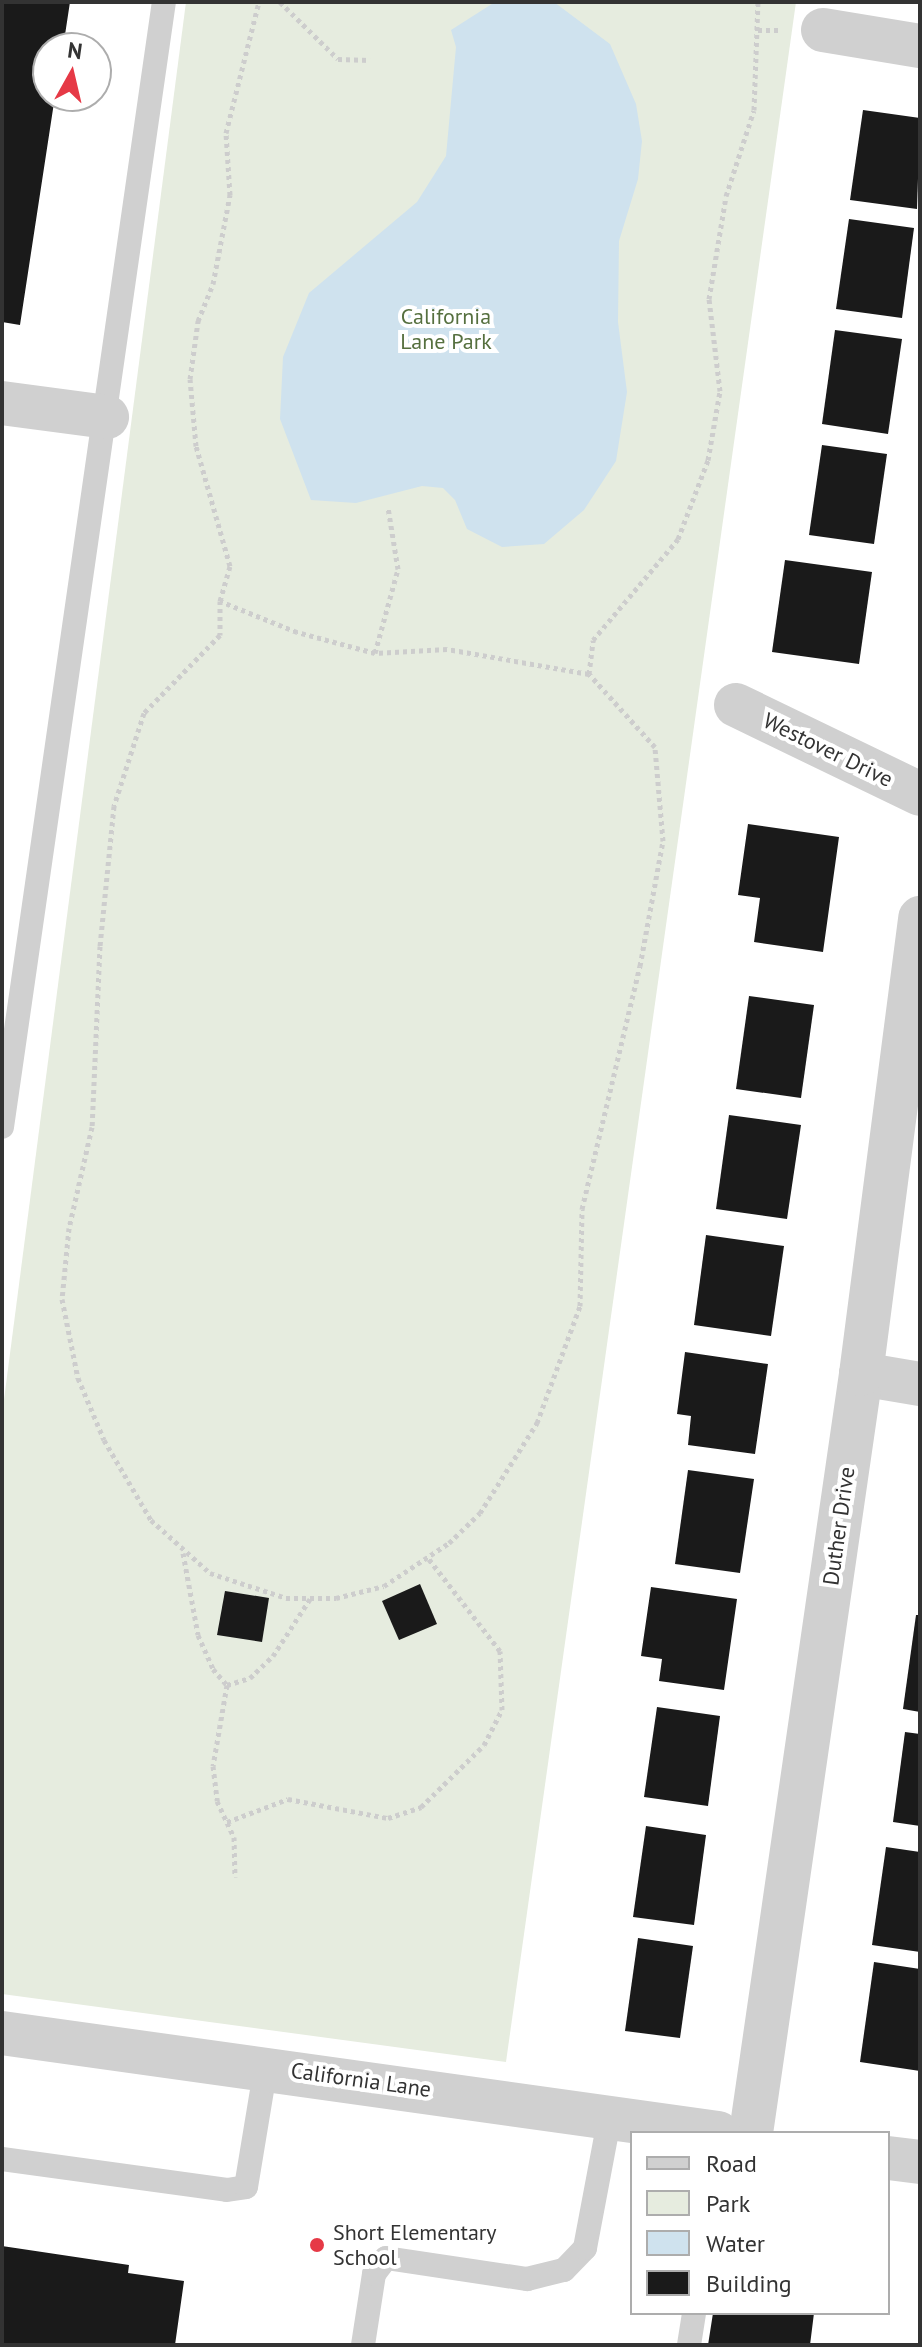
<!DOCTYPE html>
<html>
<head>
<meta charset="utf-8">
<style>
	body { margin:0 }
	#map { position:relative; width:922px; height:2347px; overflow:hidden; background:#fff; font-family:"PT Sans",sans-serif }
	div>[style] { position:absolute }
	.green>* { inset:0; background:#e6ecdf }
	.water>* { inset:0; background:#cfe2ee }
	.building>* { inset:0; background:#1a1a1a }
	.path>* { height:5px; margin-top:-2.5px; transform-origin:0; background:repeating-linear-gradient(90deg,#cdcdcd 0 4px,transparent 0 8px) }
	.service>* { height:24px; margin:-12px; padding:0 12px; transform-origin:12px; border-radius:12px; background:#d0d0d0 }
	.minor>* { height:44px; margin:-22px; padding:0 22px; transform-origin:22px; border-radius:22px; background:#d0d0d0 }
	.tertiary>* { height:44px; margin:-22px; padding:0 22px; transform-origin:22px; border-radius:22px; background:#d0d0d0 }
	.dots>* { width:22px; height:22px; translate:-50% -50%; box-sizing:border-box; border:4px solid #fff; border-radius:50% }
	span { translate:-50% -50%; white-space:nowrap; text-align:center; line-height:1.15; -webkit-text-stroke:8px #fff; paint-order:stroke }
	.park-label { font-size:22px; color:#56703f }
	.street-label { font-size:22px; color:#333 }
	.poi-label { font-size:22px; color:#333 }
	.left { translate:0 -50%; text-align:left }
	.frame { position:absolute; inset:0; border:4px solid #333; pointer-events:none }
	.legend { position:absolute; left:630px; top:2131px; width:260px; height:184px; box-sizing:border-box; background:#fff; border:2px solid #adadad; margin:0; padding:10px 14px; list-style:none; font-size:24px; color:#333 }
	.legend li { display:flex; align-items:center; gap:16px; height:40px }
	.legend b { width:40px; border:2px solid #adadad }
	.north { position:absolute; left:32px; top:32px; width:80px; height:80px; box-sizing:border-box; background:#fff; border:2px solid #adadad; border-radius:50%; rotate:8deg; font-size:22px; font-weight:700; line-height:32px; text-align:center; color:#333 }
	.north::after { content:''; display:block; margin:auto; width:28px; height:36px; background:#e63946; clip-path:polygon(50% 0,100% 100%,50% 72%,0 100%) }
</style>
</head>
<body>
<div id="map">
	<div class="green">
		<div style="clip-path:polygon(186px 2px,796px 2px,506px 2062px,2px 1994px,2px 1415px)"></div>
	</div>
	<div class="water">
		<div style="clip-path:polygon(495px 2px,554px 2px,610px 44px,636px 104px,642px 141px,638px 179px,619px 241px,618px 322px,627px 392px,616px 461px,584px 510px,544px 544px,502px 547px,467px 529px,455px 500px,443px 488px,422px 486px,356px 503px,311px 500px,280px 419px,283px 357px,309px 293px,417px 202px,446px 156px,456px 47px,451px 30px)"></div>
	</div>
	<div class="building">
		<div style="clip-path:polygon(2px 2px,70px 2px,63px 48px,48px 48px,48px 96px,55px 96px,20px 325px,2px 322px)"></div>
		<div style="clip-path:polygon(863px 110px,920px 118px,917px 209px,850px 200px)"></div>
		<div style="clip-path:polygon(849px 219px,914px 228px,902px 318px,836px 309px)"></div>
		<div style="clip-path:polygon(835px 330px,902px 339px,888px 434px,822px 424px)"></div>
		<div style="clip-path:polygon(822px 445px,887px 454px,874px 544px,809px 535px)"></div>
		<div style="clip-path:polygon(785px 560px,872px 572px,859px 664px,772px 652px)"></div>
		<div style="clip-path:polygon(748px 824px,839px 837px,823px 952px,754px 942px,760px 898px,738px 895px)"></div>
		<div style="clip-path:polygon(749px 996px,814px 1005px,801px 1098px,736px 1089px)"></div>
		<div style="clip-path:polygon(729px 1115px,801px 1125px,787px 1219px,716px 1209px)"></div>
		<div style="clip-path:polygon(706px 1235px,784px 1246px,771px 1336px,694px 1325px)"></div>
		<div style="clip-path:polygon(685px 1352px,768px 1364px,755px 1454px,688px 1445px,691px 1416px,677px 1414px)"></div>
		<div style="clip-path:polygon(688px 1470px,754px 1479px,740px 1573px,675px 1564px)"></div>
		<div style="clip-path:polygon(420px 1584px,437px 1624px,399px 1640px,382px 1601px)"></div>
		<div style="clip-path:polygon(651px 1587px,737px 1599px,724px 1690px,659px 1681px,662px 1659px,641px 1656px)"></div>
		<div style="clip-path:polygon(225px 1591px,269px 1598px,262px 1642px,217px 1635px)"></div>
		<div style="clip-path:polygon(916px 1615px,920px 1615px,920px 1712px,903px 1709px)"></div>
		<div style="clip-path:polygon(657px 1707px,720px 1716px,708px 1806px,644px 1797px)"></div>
		<div style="clip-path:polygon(905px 1732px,920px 1734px,920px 1826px,893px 1822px)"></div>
		<div style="clip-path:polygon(646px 1826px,706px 1835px,694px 1925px,633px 1917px)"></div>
		<div style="clip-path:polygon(886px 1847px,920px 1852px,920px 1952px,872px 1945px)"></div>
		<div style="clip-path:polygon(638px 1938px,693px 1946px,680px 2038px,625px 2031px)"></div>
		<div style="clip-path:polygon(874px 1962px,920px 1969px,920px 2071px,860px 2062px)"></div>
		<div style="clip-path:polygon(2px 2246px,129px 2265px,128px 2273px,184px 2281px,175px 2345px,2px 2345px)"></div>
		<div style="clip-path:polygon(713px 2313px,814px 2313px,810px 2345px,708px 2345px)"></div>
	</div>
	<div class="path">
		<div style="left:280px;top:2px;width:81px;rotate:44.5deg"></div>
		<div style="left:338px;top:59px;width:32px;rotate:2deg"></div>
		<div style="left:758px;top:30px;width:24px"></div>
		<div style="left:220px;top:601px;width:34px;rotate:90deg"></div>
		<div style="left:220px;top:635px;width:109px;rotate:134.3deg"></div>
		<div style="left:144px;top:713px;width:98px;rotate:107.9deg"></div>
		<div style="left:114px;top:806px;width:141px;rotate:95.7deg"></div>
		<div style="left:100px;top:946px;width:181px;rotate:92.5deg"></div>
		<div style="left:92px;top:1127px;width:104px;rotate:102.8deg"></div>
		<div style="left:69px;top:1228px;width:71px;rotate:95.6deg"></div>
		<div style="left:62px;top:1299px;width:81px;rotate:78.6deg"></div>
		<div style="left:78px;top:1378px;width:67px;rotate:67.2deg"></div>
		<div style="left:104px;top:1440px;width:93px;rotate:59.6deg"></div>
		<div style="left:151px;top:1520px;width:79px;rotate:41.9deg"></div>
		<div style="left:210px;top:1573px;width:80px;rotate:18.2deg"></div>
		<div style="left:286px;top:1598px;width:50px"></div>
		<div style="left:336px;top:1598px;width:49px;rotate:-14deg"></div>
		<div style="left:384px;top:1586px;width:78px;rotate:-33.5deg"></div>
		<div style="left:449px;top:1543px;width:43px;rotate:-44.1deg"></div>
		<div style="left:480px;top:1513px;width:107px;rotate:-57.7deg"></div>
		<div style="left:537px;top:1423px;width:125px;rotate:-69.8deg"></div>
		<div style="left:580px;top:1306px;width:97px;rotate:-88.8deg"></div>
		<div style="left:582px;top:1209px;width:250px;rotate:-76.6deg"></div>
		<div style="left:640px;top:966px;width:127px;rotate:-79.6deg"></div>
		<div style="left:663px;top:841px;width:94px;rotate:-94.9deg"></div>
		<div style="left:655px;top:747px;width:98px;rotate:-132.1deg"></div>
		<div style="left:589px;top:674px;width:144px;rotate:-170deg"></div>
		<div style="left:447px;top:649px;width:72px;rotate:176.8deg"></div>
		<div style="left:375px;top:653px;width:81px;rotate:-164.9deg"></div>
		<div style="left:297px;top:632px;width:83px;rotate:-158.1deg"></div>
		<div style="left:220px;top:601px;width:36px;rotate:-74deg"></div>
		<div style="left:230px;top:566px;width:125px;rotate:-105.8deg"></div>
		<div style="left:196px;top:446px;width:67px;rotate:-95.1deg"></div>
		<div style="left:190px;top:379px;width:59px;rotate:-82.1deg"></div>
		<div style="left:198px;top:321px;width:40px;rotate:-68deg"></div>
		<div style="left:213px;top:284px;width:91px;rotate:-79.2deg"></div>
		<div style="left:230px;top:195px;width:62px;rotate:-93.7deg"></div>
		<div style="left:226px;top:133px;width:135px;rotate:-75.9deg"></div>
		<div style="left:375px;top:653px;width:87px;rotate:-74.7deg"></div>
		<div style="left:398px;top:569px;width:63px;rotate:-99.2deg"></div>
		<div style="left:589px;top:674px;width:34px;rotate:-83deg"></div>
		<div style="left:593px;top:640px;width:132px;rotate:-49.9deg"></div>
		<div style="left:678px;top:539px;width:85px;rotate:-69.2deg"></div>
		<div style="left:708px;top:460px;width:70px;rotate:-80.1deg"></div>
		<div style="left:720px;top:391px;width:93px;rotate:-96.8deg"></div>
		<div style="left:709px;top:299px;width:104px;rotate:-80.6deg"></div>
		<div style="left:726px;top:196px;width:90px;rotate:-72deg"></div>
		<div style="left:754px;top:110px;width:108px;rotate:-87.9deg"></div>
		<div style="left:183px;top:1553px;width:83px;rotate:79.6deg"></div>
		<div style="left:198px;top:1635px;width:37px;rotate:66deg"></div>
		<div style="left:213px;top:1669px;width:21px;rotate:49deg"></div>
		<div style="left:227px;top:1685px;width:82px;rotate:99.8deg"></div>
		<div style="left:213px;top:1766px;width:35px;rotate:83deg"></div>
		<div style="left:217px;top:1801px;width:40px;rotate:65deg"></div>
		<div style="left:234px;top:1837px;width:40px;rotate:88.6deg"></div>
		<div style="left:227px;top:1685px;width:24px;rotate:-17deg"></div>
		<div style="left:250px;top:1678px;width:32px;rotate:-44deg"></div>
		<div style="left:273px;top:1656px;width:68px;rotate:-57deg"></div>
		<div style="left:227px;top:1822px;width:65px;rotate:-20.7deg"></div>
		<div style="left:288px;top:1799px;width:102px;rotate:10.8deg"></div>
		<div style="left:388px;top:1818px;width:35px;rotate:-18deg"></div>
		<div style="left:421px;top:1807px;width:88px;rotate:-44.5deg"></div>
		<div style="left:484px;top:1745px;width:39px;rotate:-63deg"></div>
		<div style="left:502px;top:1710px;width:59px;rotate:-91.9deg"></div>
		<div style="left:500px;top:1651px;width:118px;rotate:-127.7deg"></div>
	</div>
	<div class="service">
		<div style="left:2px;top:1127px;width:1137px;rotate:-81.81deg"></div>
		<div style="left:2px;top:2159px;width:227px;rotate:7.8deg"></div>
		<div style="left:227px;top:2190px;width:19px;rotate:-9deg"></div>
		<div style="left:246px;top:2187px;width:123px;rotate:-80.6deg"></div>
		<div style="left:363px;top:2345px;width:72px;rotate:-81.2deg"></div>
		<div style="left:374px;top:2274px;width:20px;rotate:-53deg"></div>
		<div style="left:386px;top:2258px;width:143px;rotate:8.5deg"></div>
		<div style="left:527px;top:2279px;width:38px;rotate:-14deg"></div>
		<div style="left:564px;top:2270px;width:30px;rotate:-46deg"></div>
		<div style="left:585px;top:2248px;width:134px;rotate:-79.3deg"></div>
		<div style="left:689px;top:2345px;width:32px;rotate:-81deg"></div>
	</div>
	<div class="minor">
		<div style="left:823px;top:30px;width:98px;rotate:9.4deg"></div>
		<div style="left:2px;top:403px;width:106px;rotate:7.6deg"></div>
		<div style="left:736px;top:705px;width:204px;rotate:25.8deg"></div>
		<div style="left:861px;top:1374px;width:60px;rotate:9.6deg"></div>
		<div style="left:751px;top:2133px;width:767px;rotate:-81.75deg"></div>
		<div style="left:861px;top:1374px;width:460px;rotate:-82.6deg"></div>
	</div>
	<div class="tertiary">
		<div style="left:2px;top:2033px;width:723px;rotate:7.95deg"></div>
		<div style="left:888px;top:2158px;width:32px;rotate:7deg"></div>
	</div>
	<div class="dots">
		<div style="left:317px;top:2245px;background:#e63946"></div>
	</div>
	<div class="park-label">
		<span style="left:446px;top:329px">California<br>Lane Park</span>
	</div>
	<div class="street-label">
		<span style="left:828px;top:750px;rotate:26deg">Westover Drive</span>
		<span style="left:839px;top:1526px;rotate:-82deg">Duther Drive</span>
		<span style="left:361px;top:2080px;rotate:8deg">California Lane</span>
	</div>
	<div class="poi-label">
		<span class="left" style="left:333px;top:2245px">Short Elementary<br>School</span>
	</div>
	<div class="frame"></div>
	<ul class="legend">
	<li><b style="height:10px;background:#d0d0d0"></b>Road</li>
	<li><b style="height:22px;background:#e6ecdf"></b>Park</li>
	<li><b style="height:22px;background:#cfe2ee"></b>Water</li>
	<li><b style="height:22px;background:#1a1a1a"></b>Building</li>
	</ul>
	<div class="north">N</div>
</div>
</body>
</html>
